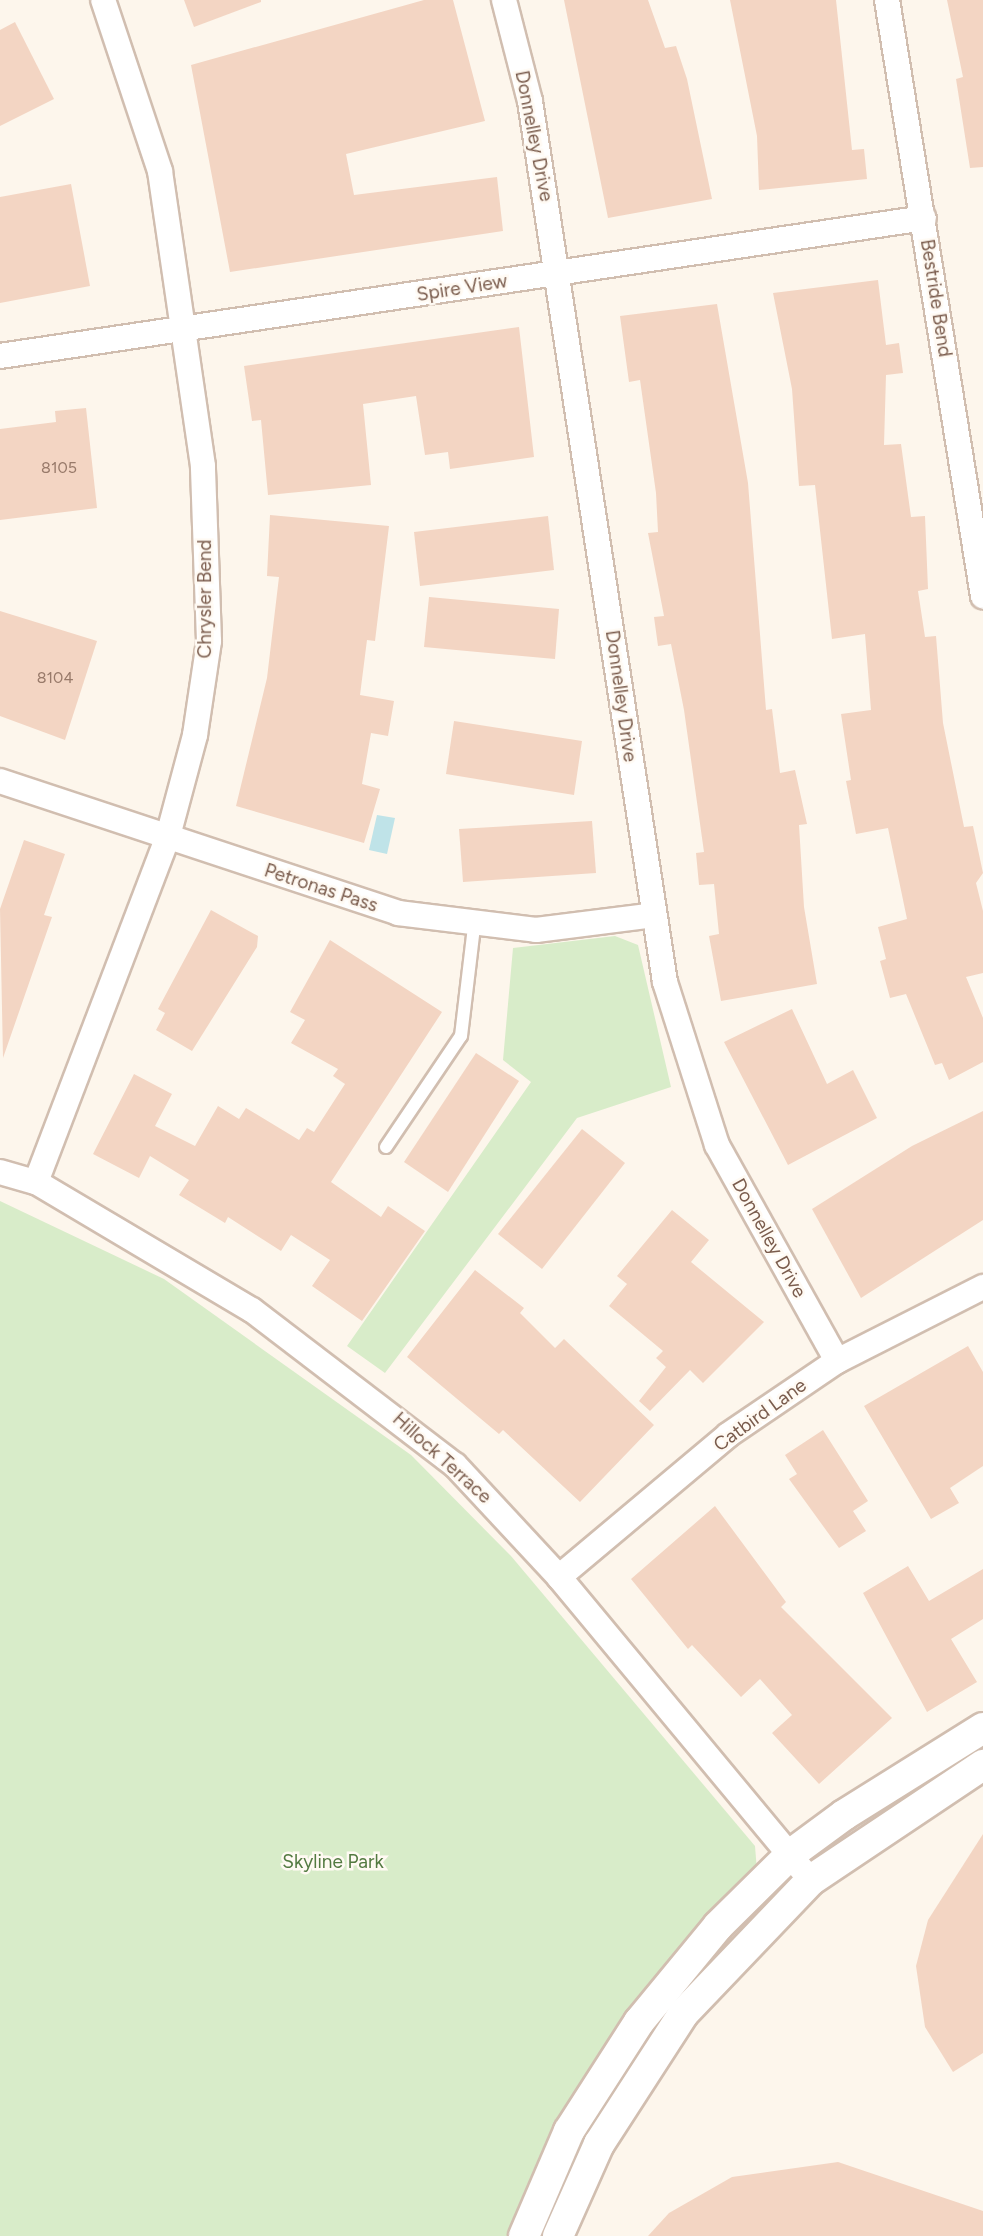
<!DOCTYPE html>
<html>
<head>
<meta charset="utf-8">
<style>
	body { margin:0 }
	#map { position:relative; width:983px; height:2236px; overflow:hidden; background:#fdf6ec; font-family:Figtree,sans-serif }
	div>[style] { position:absolute }
	.green>* { inset:0; background:#d8ecc9 }
	.water>* { inset:0; background:#bfe3e8 }
	.building>* { inset:0; background:#f3d5c3 }
	.roads { filter:drop-shadow(2px 0 #d1beb0) drop-shadow(-2px 0 #d1beb0) drop-shadow(0 2px #d1beb0) drop-shadow(0 -2px #d1beb0) }
	.service>* { height:12px; margin:-6px; padding:0 6px; transform-origin:6px; border-radius:6px; background:#fff }
	.minor>* { height:24px; margin:-12px; padding:0 12px; transform-origin:12px; border-radius:12px; background:#fff }
	.tertiary>* { height:30px; margin:-15px; padding:0 15px; transform-origin:15px; border-radius:15px; background:#fff }
	span { translate:-50% -50%; white-space:nowrap; text-align:center; line-height:1.15; -webkit-text-stroke:5px #fffaf3; paint-order:stroke }
	.number-label { font-size:16px; color:#987a6a }
	.number-label span { -webkit-text-stroke-width:0 }
	.street-label { font-size:19px; color:#7a5c4d }
	.park-label { font-size:19px; color:#537a41 }
</style>
</head>
<body>
<div id="map">
	<div class="green">
		<div style="clip-path:polygon(615px 936px,638px 945px,671px 1087px,577px 1118px,385px 1373px,347px 1346px,531px 1082px,503px 1060px,513px 948px)"></div>
		<div style="clip-path:polygon(0 1201px,164px 1279px,411px 1455px,511px 1556px,755px 1846px,757px 1871px,511px 2236px,0 2236px)"></div>
	</div>
	<div class="water">
		<div style="clip-path:polygon(377px 815px,395px 818px,387px 854px,369px 850px)"></div>
	</div>
	<div class="building">
		<div style="clip-path:polygon(184px 0,261px 0,261px 2px,194px 27px)"></div>
		<div style="clip-path:polygon(424px 0,453px 0,485px 121px,346px 154px,354px 195px,497px 177px,503px 231px,230px 272px,191px 65px)"></div>
		<div style="clip-path:polygon(564px 0,648px 0,665px 48px,676px 46px,687px 79px,712px 199px,608px 218px)"></div>
		<div style="clip-path:polygon(730px 0,836px 0,852px 150px,864px 149px,867px 179px,759px 190px,757px 136px)"></div>
		<div style="clip-path:polygon(947px 0,983px 0,983px 167px,970px 168px,956px 79px,963px 77px)"></div>
		<div style="clip-path:polygon(15px 22px,54px 99px,0 126px,0 30px)"></div>
		<div style="clip-path:polygon(71px 184px,90px 286px,0 303px,0 197px)"></div>
		<div style="clip-path:polygon(878px 280px,886px 345px,899px 343px,903px 373px,886px 375px,884px 445px,901px 444px,911px 517px,925px 516px,928px 589px,918px 591px,925px 637px,936px 636px,943px 723px,964px 827px,973px 826px,983px 873px,976px 883px,983px 911px,983px 973px,966px 977px,983px 1018px,983px 1062px,949px 1080px,942px 1063px,935px 1065px,906px 994px,890px 998px,880px 961px,886px 959px,878px 927px,907px 919px,888px 828px,856px 834px,846px 781px,851px 780px,841px 714px,871px 710px,865px 634px,832px 639px,815px 485px,799px 486px,792px 389px,773px 293px)"></div>
		<div style="clip-path:polygon(717px 304px,748px 483px,766px 710px,772px 709px,780px 773px,795px 770px,807px 824px,799px 825px,804px 907px,817px 984px,721px 1001px,709px 936px,719px 934px,714px 884px,699px 885px,696px 853px,704px 852px,684px 710px,671px 644px,658px 646px,654px 617px,664px 616px,648px 533px,658px 532px,656px 493px,640px 380px,629px 382px,620px 316px)"></div>
		<div style="clip-path:polygon(519px 327px,534px 457px,450px 469px,448px 452px,425px 455px,416px 396px,363px 404px,371px 485px,268px 495px,261px 420px,252px 421px,244px 366px)"></div>
		<div style="clip-path:polygon(86px 408px,97px 508px,0 520px,0 429px,56px 422px,55px 411px)"></div>
		<div style="clip-path:polygon(270px 515px,389px 526px,375px 641px,367px 640px,360px 695px,394px 701px,388px 736px,371px 733px,362px 784px,380px 789px,364px 843px,236px 806px,267px 678px,279px 577px,267px 576px)"></div>
		<div style="clip-path:polygon(548px 516px,554px 570px,420px 586px,414px 532px)"></div>
		<div style="clip-path:polygon(429px 597px,559px 609px,555px 659px,424px 647px)"></div>
		<div style="clip-path:polygon(0 611px,97px 641px,65px 740px,0 716px)"></div>
		<div style="clip-path:polygon(454px 721px,582px 741px,574px 795px,446px 774px)"></div>
		<div style="clip-path:polygon(592px 821px,596px 873px,463px 882px,459px 829px)"></div>
		<div style="clip-path:polygon(24px 840px,65px 854px,44px 915px,52px 917px,3px 1058px,0 909px)"></div>
		<div style="clip-path:polygon(211px 910px,258px 936px,257px 947px,192px 1051px,156px 1030px,165px 1013px,158px 1009px)"></div>
		<div style="clip-path:polygon(330px 940px,442px 1012px,331px 1182px,381px 1217px,388px 1206px,425px 1231px,362px 1321px,312px 1286px,330px 1260px,291px 1235px,281px 1251px,228px 1217px,225px 1223px,179px 1195px,189px 1180px,150px 1156px,139px 1178px,93px 1154px,134px 1074px,172px 1094px,155px 1126px,195px 1146px,218px 1106px,239px 1119px,246px 1108px,299px 1140px,307px 1128px,314px 1132px,345px 1084px,333px 1076px,338px 1069px,291px 1043px,305px 1020px,290px 1012px)"></div>
		<div style="clip-path:polygon(792px 1009px,827px 1084px,853px 1070px,877px 1118px,788px 1165px,724px 1042px)"></div>
		<div style="clip-path:polygon(476px 1053px,519px 1081px,448px 1192px,404px 1162px)"></div>
		<div style="clip-path:polygon(983px 1111px,983px 1220px,861px 1298px,812px 1209px,912px 1146px)"></div>
		<div style="clip-path:polygon(582px 1129px,625px 1163px,542px 1269px,498px 1234px)"></div>
		<div style="clip-path:polygon(672px 1210px,709px 1240px,691px 1262px,764px 1322px,703px 1383px,690px 1370px,650px 1411px,639px 1401px,666px 1367px,656px 1358px,663px 1351px,609px 1306px,627px 1284px,617px 1276px)"></div>
		<div style="clip-path:polygon(475px 1270px,524px 1308px,520px 1313px,555px 1348px,564px 1339px,654px 1425px,580px 1502px,503px 1430px,499px 1434px,407px 1357px)"></div>
		<div style="clip-path:polygon(968px 1346px,983px 1372px,983px 1466px,950px 1488px,959px 1503px,931px 1519px,864px 1406px)"></div>
		<div style="clip-path:polygon(823px 1430px,868px 1501px,853px 1511px,866px 1531px,839px 1548px,789px 1479px,797px 1474px,785px 1455px)"></div>
		<div style="clip-path:polygon(715px 1506px,786px 1602px,781px 1607px,892px 1718px,819px 1784px,772px 1733px,792px 1715px,760px 1679px,741px 1697px,692px 1645px,688px 1649px,631px 1579px)"></div>
		<div style="clip-path:polygon(908px 1566px,929px 1601px,983px 1569px,983px 1619px,951px 1639px,977px 1682px,927px 1712px,863px 1593px)"></div>
		<div style="clip-path:polygon(983px 1834px,983px 2053px,953px 2072px,925px 2027px,916px 1966px,928px 1920px)"></div>
		<div style="clip-path:polygon(838px 2162px,983px 2211px,983px 2236px,648px 2236px,669px 2213px,732px 2177px)"></div>
	</div>
	<div class="roads">
		<div class="service">
			<div style="left:386px;top:1147px;width:134px;rotate:-56deg"></div>
			<div style="left:461px;top:1036px;width:110px;rotate:-83.2deg"></div>
		</div>
		<div class="minor">
			<div style="left:504px;top:0;width:104px;rotate:75.6deg"></div>
			<div style="left:530px;top:101px;width:891px;rotate:81.29deg"></div>
			<div style="left:665px;top:982px;width:171px;rotate:72.3deg"></div>
			<div style="left:717px;top:1145px;width:247px;rotate:60.9deg"></div>
			<div style="left:887px;top:0;width:604px;rotate:80.85deg"></div>
			<div style="left:0;top:356px;width:934px;rotate:-8.49deg"></div>
			<div style="left:0;top:781px;width:419px;rotate:18.3deg"></div>
			<div style="left:398px;top:913px;width:139px;rotate:7deg"></div>
			<div style="left:536px;top:930px;width:119px;rotate:-7.2deg"></div>
			<div style="left:0;top:1172px;width:37px;rotate:16deg"></div>
			<div style="left:36px;top:1182px;width:251px;rotate:30.7deg"></div>
			<div style="left:252px;top:1310px;width:255px;rotate:37.4deg"></div>
			<div style="left:455px;top:1465px;width:153px;rotate:47.1deg"></div>
			<div style="left:559px;top:1577px;width:394px;rotate:50.3deg"></div>
			<div style="left:36px;top:1182px;width:370px;rotate:-69.1deg"></div>
			<div style="left:168px;top:836px;width:105px;rotate:-75deg"></div>
			<div style="left:195px;top:735px;width:95px;rotate:-81.5deg"></div>
			<div style="left:209px;top:641px;width:175px;rotate:-92deg"></div>
			<div style="left:203px;top:466px;width:298px;rotate:-98.3deg"></div>
			<div style="left:160px;top:171px;width:180px;rotate:-108.4deg"></div>
			<div style="left:559px;top:1577px;width:221px;rotate:-40deg"></div>
			<div style="left:728px;top:1435px;width:132px;rotate:-34.2deg"></div>
			<div style="left:837px;top:1361px;width:164px;rotate:-26.9deg"></div>
		</div>
		<div class="tertiary">
			<div style="left:524px;top:2236px;width:114px;rotate:-66.8deg"></div>
			<div style="left:569px;top:2131px;width:130px;rotate:-57.3deg"></div>
			<div style="left:639px;top:2022px;width:124px;rotate:-50.5deg"></div>
			<div style="left:718px;top:1926px;width:103px;rotate:-44.6deg"></div>
			<div style="left:791px;top:1854px;width:66px;rotate:-36.3deg"></div>
			<div style="left:844px;top:1815px;width:164px;rotate:-32deg"></div>
			<div style="left:558px;top:2236px;width:101px;rotate:-66deg"></div>
			<div style="left:599px;top:2144px;width:155px;rotate:-57.1deg"></div>
			<div style="left:683px;top:2014px;width:185px;rotate:-46.3deg"></div>
			<div style="left:811px;top:1880px;width:207px;rotate:-33.8deg"></div>
		</div>
	</div>
	<div class="number-label">
		<span style="left:59px;top:468px">8105</span>
		<span style="left:55px;top:678px">8104</span>
	</div>
	<div class="street-label">
		<span style="left:534px;top:136px;rotate:79deg">Donnelley Drive</span>
		<span style="left:462px;top:288px;rotate:-9deg">Spire View</span>
		<span style="left:936px;top:298px;rotate:81deg">Bestride Bend</span>
		<span style="left:205px;top:599px;rotate:-90deg">Chrysler Bend</span>
		<span style="left:621px;top:696px;rotate:82deg">Donnelley Drive</span>
		<span style="left:321px;top:888px;rotate:18deg">Petronas Pass</span>
		<span style="left:769px;top:1238px;rotate:61deg">Donnelley Drive</span>
		<span style="left:760px;top:1415px;rotate:-36deg">Catbird Lane</span>
		<span style="left:442px;top:1458px;rotate:42deg">Hillock Terrace</span>
	</div>
	<div class="park-label">
		<span style="left:333px;top:1862px">Skyline Park</span>
	</div>
</div>
</body>
</html>
